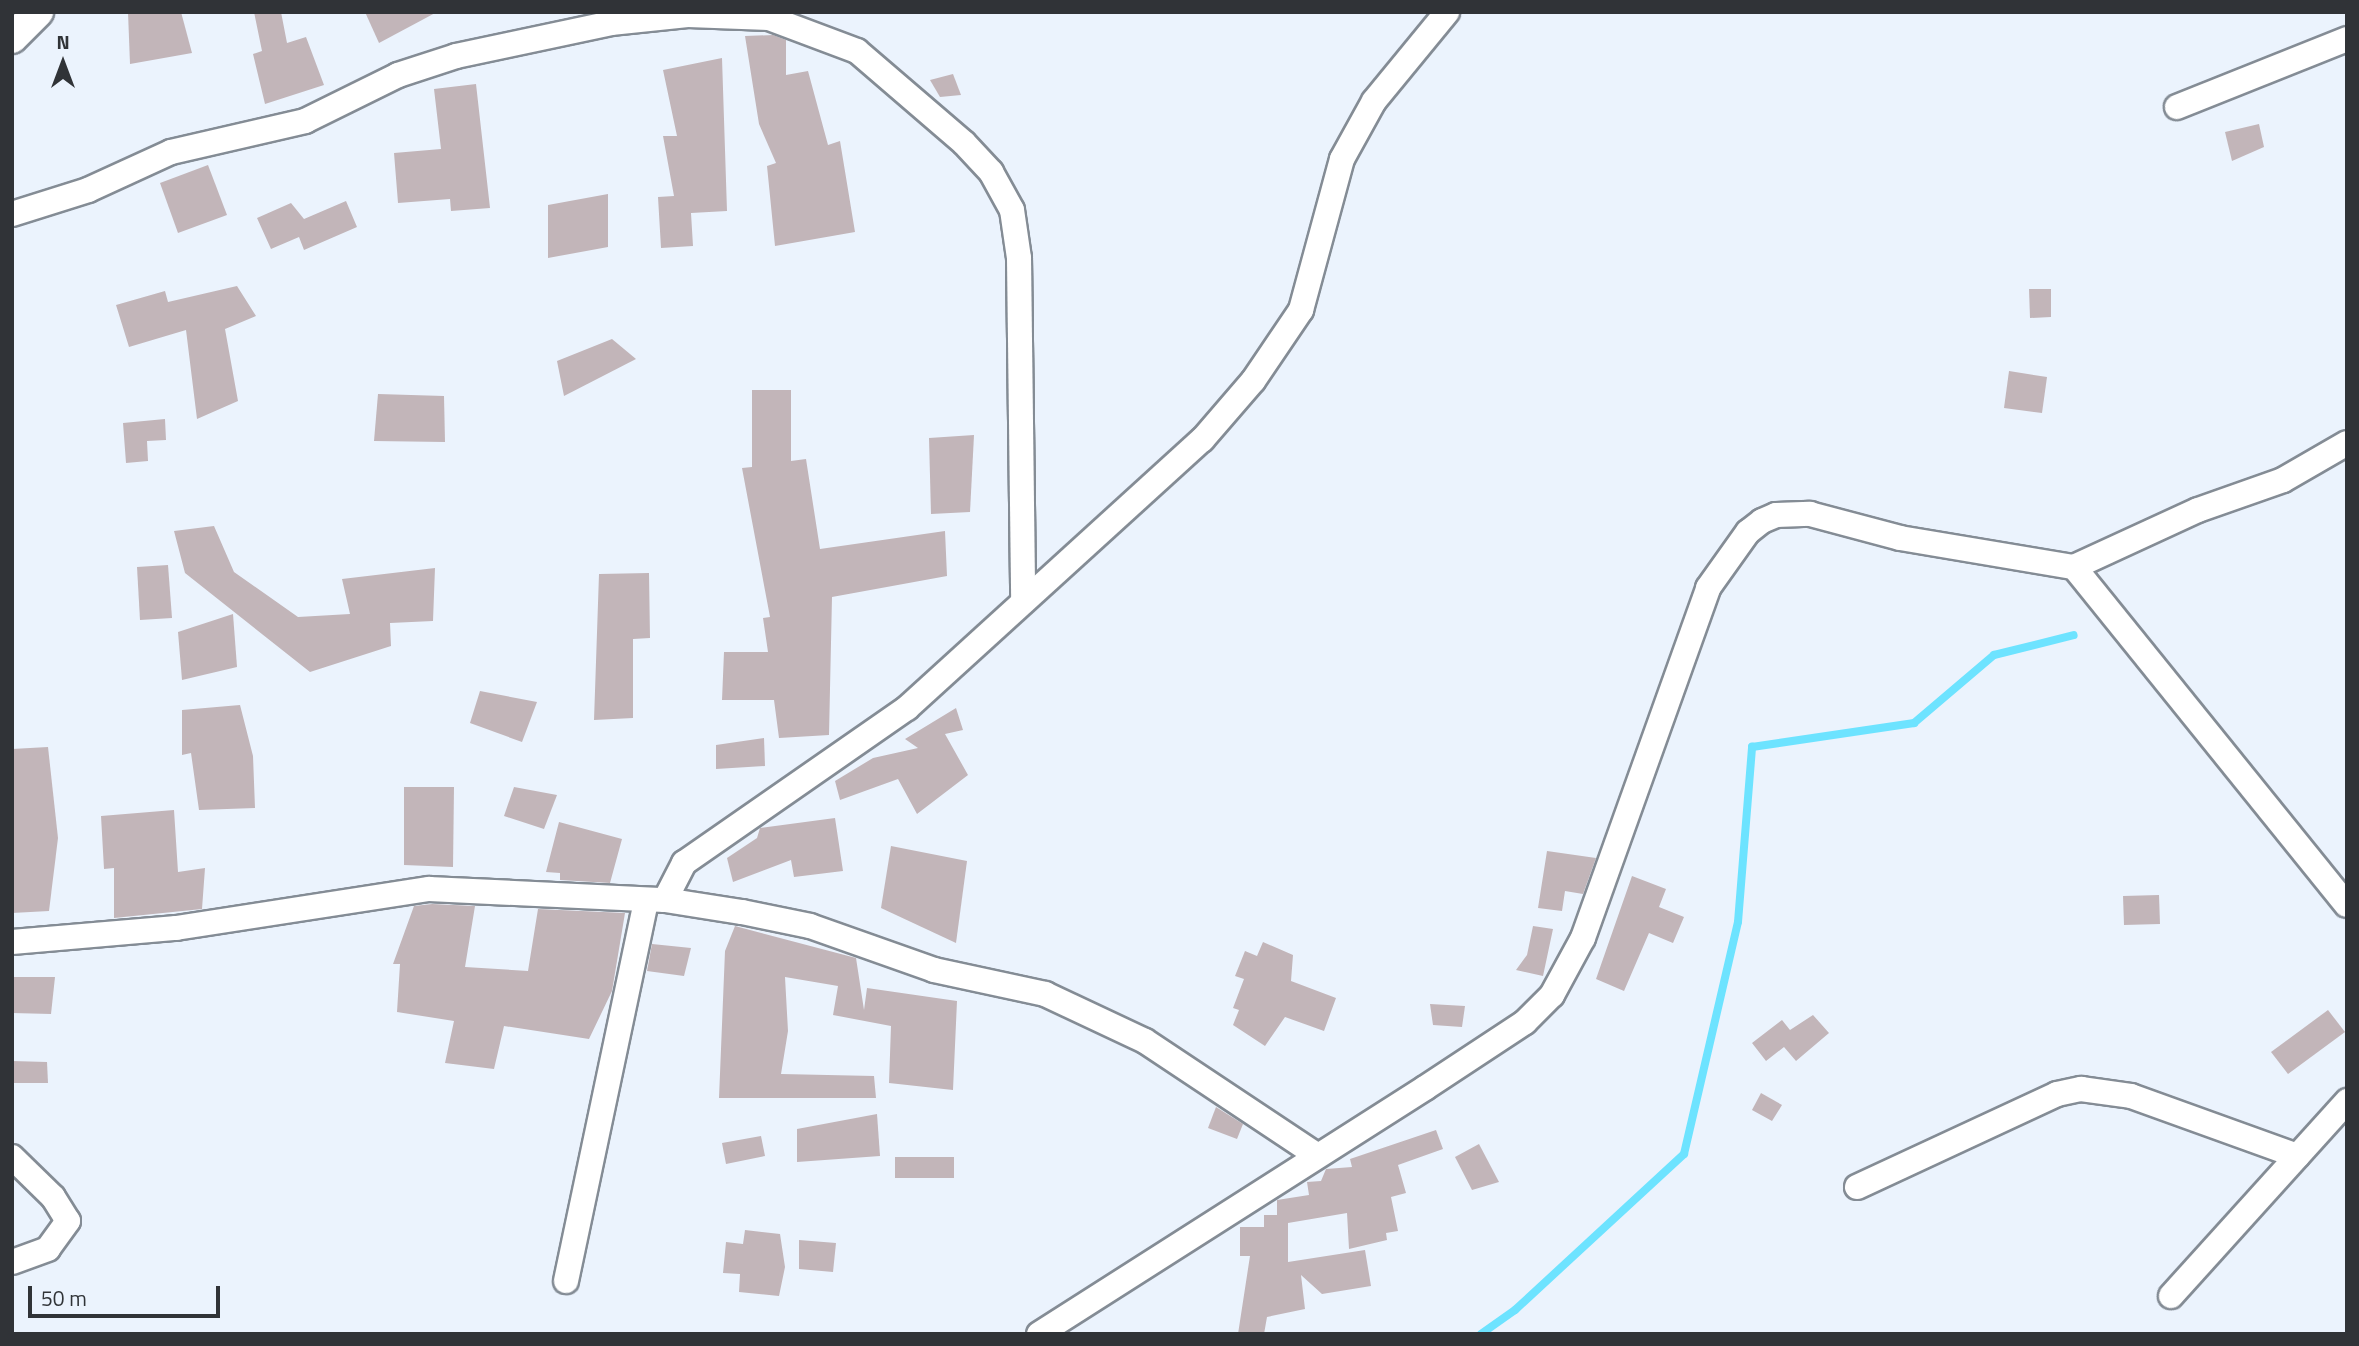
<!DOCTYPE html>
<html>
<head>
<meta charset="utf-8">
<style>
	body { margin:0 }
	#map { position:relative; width:2359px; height:1346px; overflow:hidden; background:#ebf3fd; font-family:"Titillium Web",sans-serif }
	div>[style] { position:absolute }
	.stream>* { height:8px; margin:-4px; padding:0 4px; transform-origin:4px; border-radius:4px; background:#6de3ff }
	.building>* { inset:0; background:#c2b5b9 }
	.roads { filter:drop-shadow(2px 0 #848c95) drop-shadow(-2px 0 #848c95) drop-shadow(0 2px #848c95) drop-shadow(0 -2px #848c95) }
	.minor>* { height:24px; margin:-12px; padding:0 12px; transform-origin:12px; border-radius:12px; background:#fff }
	.tertiary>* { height:30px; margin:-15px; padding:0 15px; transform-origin:15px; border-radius:15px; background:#fff }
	span { translate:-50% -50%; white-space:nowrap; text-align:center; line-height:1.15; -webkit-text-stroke:5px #ebf3fd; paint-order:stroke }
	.frame { position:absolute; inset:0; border:14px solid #303337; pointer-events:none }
	.north { position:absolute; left:28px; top:28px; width:70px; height:70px; -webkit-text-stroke:5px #ebf3fd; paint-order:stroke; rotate:0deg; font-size:19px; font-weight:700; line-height:28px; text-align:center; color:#303337 }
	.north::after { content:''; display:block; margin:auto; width:24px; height:32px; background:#303337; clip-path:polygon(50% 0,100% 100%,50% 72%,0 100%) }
	.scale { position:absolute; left:28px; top:1286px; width:192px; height:32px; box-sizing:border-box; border:4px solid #303337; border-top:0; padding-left:9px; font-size:21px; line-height:24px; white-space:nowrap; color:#303337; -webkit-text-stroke:5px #ebf3fd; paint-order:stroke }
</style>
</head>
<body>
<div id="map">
	<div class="stream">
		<div style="left:1481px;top:1334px;width:42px;rotate:-35.2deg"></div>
		<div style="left:1515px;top:1310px;width:230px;rotate:-42.7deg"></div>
		<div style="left:1684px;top:1154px;width:238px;rotate:-76.9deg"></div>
		<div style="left:1738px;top:922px;width:176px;rotate:-85.4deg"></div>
		<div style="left:1752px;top:747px;width:164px;rotate:-8.4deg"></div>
		<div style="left:1914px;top:723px;width:105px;rotate:-40.4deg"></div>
		<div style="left:1994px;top:655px;width:82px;rotate:-14deg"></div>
	</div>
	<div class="building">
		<div style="clip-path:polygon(128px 12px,181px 12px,192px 53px,130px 64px)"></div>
		<div style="clip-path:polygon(254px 12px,281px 12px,287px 43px,306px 37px,324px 85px,265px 104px,253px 54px,262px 51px)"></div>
		<div style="clip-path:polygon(365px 12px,437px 12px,379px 43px)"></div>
		<div style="clip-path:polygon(773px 35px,786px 40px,786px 75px,808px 71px,828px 145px,840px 141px,855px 232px,775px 246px,767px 166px,776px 163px,759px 124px,745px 36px)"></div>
		<div style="clip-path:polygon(722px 58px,727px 211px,691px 213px,693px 246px,661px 248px,658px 197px,674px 196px,663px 136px,677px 136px,663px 70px)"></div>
		<div style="clip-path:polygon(953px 74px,961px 95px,940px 97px,930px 80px)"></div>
		<div style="clip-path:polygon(476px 84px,490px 208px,451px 211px,450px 199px,398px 203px,394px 153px,441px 149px,434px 89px)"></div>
		<div style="clip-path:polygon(2259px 124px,2264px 147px,2232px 161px,2225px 132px)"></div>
		<div style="clip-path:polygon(208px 165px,227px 215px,178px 233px,160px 183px)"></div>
		<div style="clip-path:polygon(608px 194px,608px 247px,548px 258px,548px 205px)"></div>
		<div style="clip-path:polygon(346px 201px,357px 227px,304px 250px,299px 237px,271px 249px,257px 218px,291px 203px,304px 219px)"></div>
		<div style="clip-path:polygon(237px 286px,256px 316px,225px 329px,238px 401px,197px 419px,186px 330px,129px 347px,116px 305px,165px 291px,168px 302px)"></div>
		<div style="clip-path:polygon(2029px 289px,2051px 289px,2051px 317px,2030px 318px)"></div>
		<div style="clip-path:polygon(612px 339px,636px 359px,564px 396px,557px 361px)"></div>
		<div style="clip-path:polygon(2009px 371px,2047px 377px,2042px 413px,2004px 408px)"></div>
		<div style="clip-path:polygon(752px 390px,791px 390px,791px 461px,806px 459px,820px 549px,945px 531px,947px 576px,832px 597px,829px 735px,779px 738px,774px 700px,722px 700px,724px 652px,768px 652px,763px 618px,770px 617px,742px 468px,752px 467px)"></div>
		<div style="clip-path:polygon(378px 394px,444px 396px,445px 442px,374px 441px)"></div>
		<div style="clip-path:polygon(165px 419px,166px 440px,147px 441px,148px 461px,126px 463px,123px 423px)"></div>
		<div style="clip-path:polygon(974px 435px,970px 512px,931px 514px,929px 438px)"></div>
		<div style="clip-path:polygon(214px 526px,234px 572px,298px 617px,350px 614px,342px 579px,435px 568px,433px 621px,390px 623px,391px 646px,310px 672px,185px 573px,174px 531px)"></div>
		<div style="clip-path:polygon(168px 565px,172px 618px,140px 620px,137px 567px)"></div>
		<div style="clip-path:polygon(649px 573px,650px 638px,633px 639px,633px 718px,594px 720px,599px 574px)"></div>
		<div style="clip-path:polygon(233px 614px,237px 667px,182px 680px,178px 632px)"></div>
		<div style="clip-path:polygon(480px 691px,537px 702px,522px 742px,470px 723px)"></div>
		<div style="clip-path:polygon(240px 705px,253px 756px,255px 808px,199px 810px,191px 753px,182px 755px,182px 710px)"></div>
		<div style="clip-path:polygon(956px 708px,963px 730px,945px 734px,968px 775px,917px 814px,898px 779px,840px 800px,835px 781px,873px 758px,918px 748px,905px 739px)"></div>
		<div style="clip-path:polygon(764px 738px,765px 766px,716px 769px,716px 745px)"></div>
		<div style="clip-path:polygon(48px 747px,58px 838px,49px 911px,12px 913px,12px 749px)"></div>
		<div style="clip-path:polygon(404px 787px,454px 787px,453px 867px,404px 865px)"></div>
		<div style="clip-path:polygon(514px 787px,557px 795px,544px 829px,504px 816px)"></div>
		<div style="clip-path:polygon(174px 810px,178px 872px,205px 868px,202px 909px,114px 918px,114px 868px,104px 869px,101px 816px)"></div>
		<div style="clip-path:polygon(835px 818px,843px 871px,794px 877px,791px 860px,733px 882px,727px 858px,757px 838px,760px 828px)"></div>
		<div style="clip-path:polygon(559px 822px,622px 839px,610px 883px,560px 880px,560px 873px,546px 872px)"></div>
		<div style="clip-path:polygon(891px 846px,967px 861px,956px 943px,881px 908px)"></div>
		<div style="clip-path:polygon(1547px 851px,1596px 858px,1583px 894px,1565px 891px,1562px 911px,1538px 908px)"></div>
		<div style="clip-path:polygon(1632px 876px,1666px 889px,1659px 907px,1684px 917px,1673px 943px,1649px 933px,1624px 991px,1596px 979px)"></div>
		<div style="clip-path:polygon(2159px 895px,2160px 924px,2124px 925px,2123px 896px)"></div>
		<div style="clip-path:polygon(432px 904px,475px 906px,465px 967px,528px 971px,538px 909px,625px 913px,612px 991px,589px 1039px,504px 1026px,494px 1069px,445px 1063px,454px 1021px,397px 1012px,400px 964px,393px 964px,414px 906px)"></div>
		<div style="clip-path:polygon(735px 926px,856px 958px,864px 1010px,867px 988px,957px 1001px,953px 1090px,889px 1083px,891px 1026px,833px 1015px,838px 986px,785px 977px,788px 1031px,781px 1074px,874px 1076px,876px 1098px,719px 1098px,725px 951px)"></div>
		<div style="clip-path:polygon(1533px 926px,1553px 929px,1543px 976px,1516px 970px,1527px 955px)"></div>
		<div style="clip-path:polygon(1263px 942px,1293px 955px,1291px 981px,1336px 998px,1324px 1031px,1285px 1017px,1265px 1046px,1233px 1025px,1239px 1010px,1233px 1008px,1244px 979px,1235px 976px,1245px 951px,1257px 956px)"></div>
		<div style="clip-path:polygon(652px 944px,691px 948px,684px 976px,647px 971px)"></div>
		<div style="clip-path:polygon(12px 977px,55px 977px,51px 1014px,12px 1013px)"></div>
		<div style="clip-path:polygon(1430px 1004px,1465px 1006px,1462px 1027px,1433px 1025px)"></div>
		<div style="clip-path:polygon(2328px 1010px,2345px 1032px,2288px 1074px,2271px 1052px)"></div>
		<div style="clip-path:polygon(1813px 1015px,1829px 1033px,1796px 1061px,1784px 1047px,1766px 1061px,1752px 1043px,1782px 1020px,1790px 1030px)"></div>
		<div style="clip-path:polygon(12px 1061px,47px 1062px,48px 1083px,12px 1083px)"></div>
		<div style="clip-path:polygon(1761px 1093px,1782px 1105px,1772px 1121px,1752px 1110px)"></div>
		<div style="clip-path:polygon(1216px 1107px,1243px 1124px,1237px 1139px,1208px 1128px)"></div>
		<div style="clip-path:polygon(877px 1114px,880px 1156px,797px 1162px,797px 1129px)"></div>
		<div style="clip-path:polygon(1436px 1130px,1443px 1149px,1398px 1165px,1406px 1193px,1391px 1197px,1398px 1231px,1386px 1233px,1387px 1240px,1349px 1249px,1347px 1213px,1288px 1223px,1288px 1262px,1365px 1250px,1371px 1286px,1322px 1294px,1301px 1275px,1305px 1309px,1267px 1317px,1264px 1334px,1238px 1334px,1250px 1256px,1240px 1256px,1240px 1227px,1264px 1227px,1264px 1215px,1277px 1215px,1277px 1200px,1309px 1195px,1307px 1182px,1321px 1181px,1326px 1169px,1352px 1167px,1350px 1159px)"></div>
		<div style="clip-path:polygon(761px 1136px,765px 1156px,726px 1164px,722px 1143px)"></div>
		<div style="clip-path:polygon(1479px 1144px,1499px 1182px,1472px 1190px,1455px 1157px)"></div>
		<div style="clip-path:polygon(895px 1157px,954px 1157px,954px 1178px,895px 1178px)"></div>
		<div style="clip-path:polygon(745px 1230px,780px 1234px,785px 1267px,779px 1296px,739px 1292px,740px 1274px,723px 1273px,726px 1242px,743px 1244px)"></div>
		<div style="clip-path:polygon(799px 1240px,836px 1243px,833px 1272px,799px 1269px)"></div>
	</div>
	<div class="roads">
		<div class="minor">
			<div style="left:2177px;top:107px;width:183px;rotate:-21.8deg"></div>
			<div style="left:12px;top:214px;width:80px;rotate:-17.5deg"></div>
			<div style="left:88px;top:190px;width:91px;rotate:-24.6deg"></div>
			<div style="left:171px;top:152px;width:138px;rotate:-13deg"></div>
			<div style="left:305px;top:121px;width:104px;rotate:-26.3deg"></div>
			<div style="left:398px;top:75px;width:61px;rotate:-18.1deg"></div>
			<div style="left:456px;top:56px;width:158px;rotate:-12deg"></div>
			<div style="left:611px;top:23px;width:77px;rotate:-5.9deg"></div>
			<div style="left:688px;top:15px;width:81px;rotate:2.1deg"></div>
			<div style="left:769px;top:18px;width:94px;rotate:20.6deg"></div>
			<div style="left:857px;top:51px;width:141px;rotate:40.7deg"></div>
			<div style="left:964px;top:143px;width:40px;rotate:47deg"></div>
			<div style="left:991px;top:172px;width:43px;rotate:61.1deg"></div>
			<div style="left:1012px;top:210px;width:49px;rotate:81.7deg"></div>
			<div style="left:1019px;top:258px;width:343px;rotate:89.3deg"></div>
			<div style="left:2074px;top:567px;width:434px;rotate:51.1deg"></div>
			<div style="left:665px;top:900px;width:42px;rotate:-62.8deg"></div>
			<div style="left:684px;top:863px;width:272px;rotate:-34.8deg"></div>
			<div style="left:907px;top:708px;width:399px;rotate:-42.3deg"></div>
			<div style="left:1202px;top:440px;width:78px;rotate:-49.2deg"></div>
			<div style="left:1253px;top:381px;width:86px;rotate:-55.9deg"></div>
			<div style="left:1301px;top:310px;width:156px;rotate:-74.8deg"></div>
			<div style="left:1342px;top:159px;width:66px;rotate:-61.1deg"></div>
			<div style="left:1374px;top:101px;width:115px;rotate:-50.6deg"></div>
			<div style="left:12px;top:942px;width:165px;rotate:-4.9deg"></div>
			<div style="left:176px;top:928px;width:256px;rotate:-8.8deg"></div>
			<div style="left:429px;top:889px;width:236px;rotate:2.7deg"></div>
			<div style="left:665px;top:900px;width:78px;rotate:8.9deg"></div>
			<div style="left:742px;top:912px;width:69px;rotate:11.6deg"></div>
			<div style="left:810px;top:926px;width:132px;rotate:19.5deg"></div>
			<div style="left:934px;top:970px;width:114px;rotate:12.2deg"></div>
			<div style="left:1045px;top:994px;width:110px;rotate:25.2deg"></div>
			<div style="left:1145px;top:1041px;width:204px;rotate:33.6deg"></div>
			<div style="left:12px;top:1157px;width:57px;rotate:44.3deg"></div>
			<div style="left:53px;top:1197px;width:28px;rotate:58deg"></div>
			<div style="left:68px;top:1221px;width:34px;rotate:126deg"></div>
			<div style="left:48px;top:1249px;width:38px;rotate:160deg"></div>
			<div style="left:1857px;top:1187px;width:221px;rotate:-24.9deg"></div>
			<div style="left:2057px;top:1094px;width:25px;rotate:-12deg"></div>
			<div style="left:2081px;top:1089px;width:50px;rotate:8deg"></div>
			<div style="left:2131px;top:1096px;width:177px;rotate:19.8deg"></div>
			<div style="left:566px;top:1281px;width:388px;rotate:-78.1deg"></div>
			<div style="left:2171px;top:1296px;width:263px;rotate:-47.9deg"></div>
			<div style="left:1039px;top:1334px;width:458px;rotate:-32.5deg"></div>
			<div style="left:1425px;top:1088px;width:120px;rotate:-33.4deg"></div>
			<div style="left:1525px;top:1022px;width:38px;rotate:-45deg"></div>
			<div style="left:1552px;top:995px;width:65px;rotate:-61.5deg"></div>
			<div style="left:1583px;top:938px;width:372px;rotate:-70.3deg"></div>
			<div style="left:1708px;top:588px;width:69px;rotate:-54.5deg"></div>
			<div style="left:1748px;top:532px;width:18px;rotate:-38deg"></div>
			<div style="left:1762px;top:521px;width:15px;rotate:-23deg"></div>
			<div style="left:1776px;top:515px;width:34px;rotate:-2deg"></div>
			<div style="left:1810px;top:514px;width:93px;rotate:14.9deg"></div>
			<div style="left:1900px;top:538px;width:176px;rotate:9.5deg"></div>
			<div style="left:2074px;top:567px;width:136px;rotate:-24.7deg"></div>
			<div style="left:2198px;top:510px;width:90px;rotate:-19.4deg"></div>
			<div style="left:2283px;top:480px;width:74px;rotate:-30deg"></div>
		</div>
		<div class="tertiary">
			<div style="left:12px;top:38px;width:37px;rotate:-45deg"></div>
		</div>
	</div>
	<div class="frame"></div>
	<div class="north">N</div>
	<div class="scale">50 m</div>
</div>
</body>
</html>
